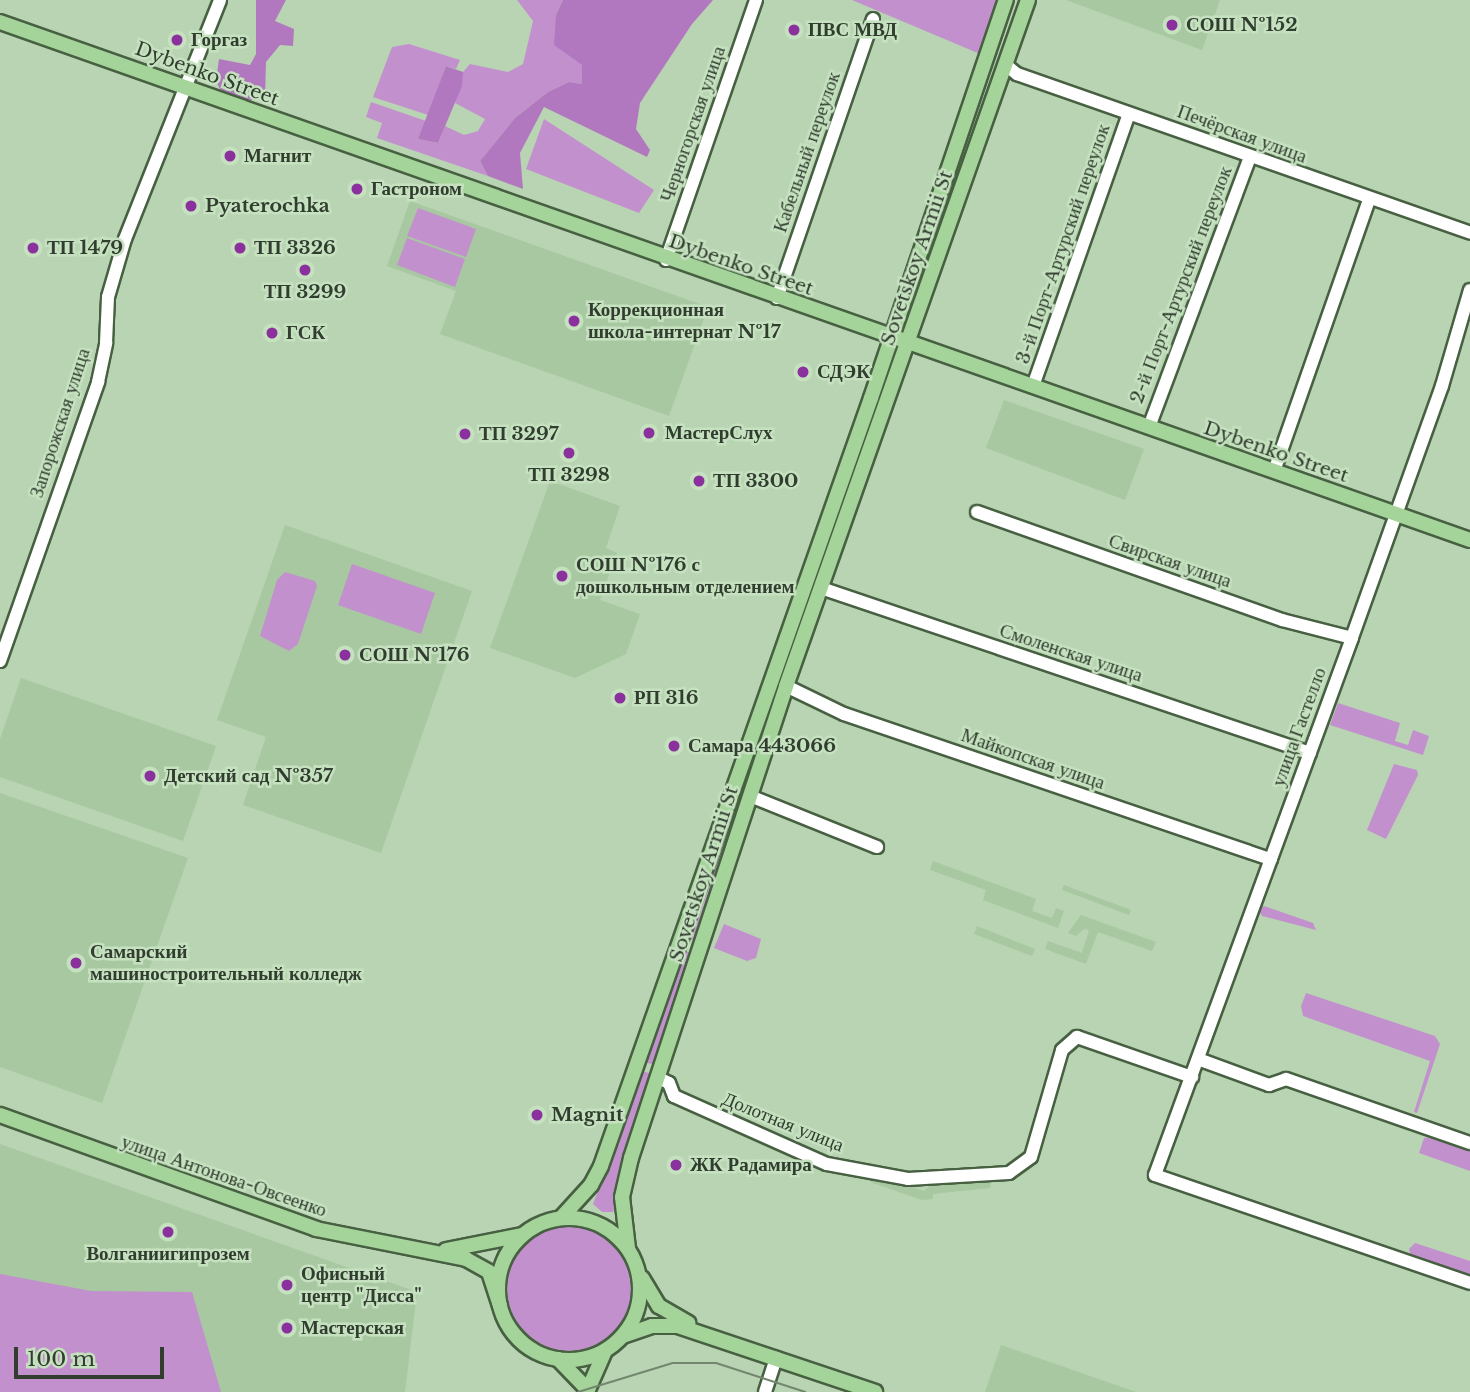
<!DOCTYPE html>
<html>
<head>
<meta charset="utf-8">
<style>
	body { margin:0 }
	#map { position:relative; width:1470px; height:1392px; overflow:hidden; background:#b8d4b2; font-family:"Libre Baskerville",serif }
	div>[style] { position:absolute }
	.built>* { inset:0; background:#a8c8a1 }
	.green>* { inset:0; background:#c291cd }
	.round { border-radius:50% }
	.forest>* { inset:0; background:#b278bf }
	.roads { filter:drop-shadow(2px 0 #476042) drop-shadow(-2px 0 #476042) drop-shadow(0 2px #476042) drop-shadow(0 -2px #476042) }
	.minor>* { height:12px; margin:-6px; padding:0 6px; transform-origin:6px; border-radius:6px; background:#fff }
	.major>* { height:14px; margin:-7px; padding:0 7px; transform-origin:7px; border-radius:7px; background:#a4d49a }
	.major>.ring { margin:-7px; padding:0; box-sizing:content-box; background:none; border:14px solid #a4d49a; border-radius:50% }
	.tram>* { height:2px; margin:-1px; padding:0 1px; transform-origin:1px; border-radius:1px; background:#73876f }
	.dots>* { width:19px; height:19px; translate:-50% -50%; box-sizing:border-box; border:4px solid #c5e1bf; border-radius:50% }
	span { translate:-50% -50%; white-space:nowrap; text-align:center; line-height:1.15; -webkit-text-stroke:5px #c5e1bf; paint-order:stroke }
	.poi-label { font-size:19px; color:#313d2f; font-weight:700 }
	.left { translate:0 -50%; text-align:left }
	.street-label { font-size:19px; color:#313d2f }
	.scale { position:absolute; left:14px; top:1347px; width:150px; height:32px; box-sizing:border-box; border:4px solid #313d2f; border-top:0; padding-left:9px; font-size:21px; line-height:24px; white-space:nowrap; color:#313d2f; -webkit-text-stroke:5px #c5e1bf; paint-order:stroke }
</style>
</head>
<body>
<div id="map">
	<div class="built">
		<div style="clip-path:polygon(1066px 0,1220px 0,1202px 50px)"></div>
		<div style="clip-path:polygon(410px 201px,708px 307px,669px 416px,440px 334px,456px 291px,387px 266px)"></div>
		<div style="clip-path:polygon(1004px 400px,1144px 449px,1125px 500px,986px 448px)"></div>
		<div style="clip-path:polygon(550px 481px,620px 506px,606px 548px,617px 553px,600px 600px,640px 614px,626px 654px,575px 678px,490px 648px)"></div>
		<div style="clip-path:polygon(285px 525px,472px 591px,381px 853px,243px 805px,266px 737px,217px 720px)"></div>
		<div style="clip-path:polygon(21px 678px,216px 746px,183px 841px,0 777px,0 739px)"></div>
		<div style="clip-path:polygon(0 793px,188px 858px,102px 1103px,0 1067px)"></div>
		<div style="clip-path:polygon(933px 861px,1036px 899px,1032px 911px,1052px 918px,1056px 908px,1064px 911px,1058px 928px,983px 900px,986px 890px,930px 870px)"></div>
		<div style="clip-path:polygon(1064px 885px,1131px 910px,1129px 915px,1062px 890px)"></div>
		<div style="clip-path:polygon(1081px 915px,1156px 942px,1152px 951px,1098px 932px,1086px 964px,1045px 949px,1048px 941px,1082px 953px,1089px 930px,1084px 929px,1076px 936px,1068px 933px)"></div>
		<div style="clip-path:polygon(977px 926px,1035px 949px,1032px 956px,974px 934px)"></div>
		<div style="clip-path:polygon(0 1144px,417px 1292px,405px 1392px,0 1392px)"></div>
		<div style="clip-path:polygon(867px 1171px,924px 1191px,930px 1185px,991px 1181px,990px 1188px,933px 1194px,933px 1199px,922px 1200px,873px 1183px,865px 1177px)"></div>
		<div style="clip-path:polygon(1001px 1345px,1136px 1392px,985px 1392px)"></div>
	</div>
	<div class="green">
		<div style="clip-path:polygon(517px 0,563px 0,556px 15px,583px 65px,582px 84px,569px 82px,548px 92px,515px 118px,480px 161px,488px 176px,377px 138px,382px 123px,366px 117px,371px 102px,426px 121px,418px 139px,438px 143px,445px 126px,464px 135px,478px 131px,485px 119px,455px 103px,463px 72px,470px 64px,508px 72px,523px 64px,533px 21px)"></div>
		<div style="clip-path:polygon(852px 0,998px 0,980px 54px)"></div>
		<div style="clip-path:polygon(409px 44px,460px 60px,456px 69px,446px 66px,428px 115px,373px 97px,392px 47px)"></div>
		<div style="clip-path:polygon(544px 119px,654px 190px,639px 213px,526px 169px)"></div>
		<div style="clip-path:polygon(418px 208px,476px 229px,466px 257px,407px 236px)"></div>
		<div style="clip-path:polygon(407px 238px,465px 259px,455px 287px,397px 265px)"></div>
		<div style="clip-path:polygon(352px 564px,435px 593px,421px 634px,338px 605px)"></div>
		<div style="clip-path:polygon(285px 572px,315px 581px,317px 586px,298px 644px,289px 651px,260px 636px,277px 580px)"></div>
		<div style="clip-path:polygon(1338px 703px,1400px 723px,1395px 741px,1408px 745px,1413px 730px,1429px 736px,1423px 755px,1330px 725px)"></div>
		<div style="clip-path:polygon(1394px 764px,1417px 770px,1418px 775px,1386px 839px,1367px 830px)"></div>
		<div style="clip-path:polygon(731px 800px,742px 803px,697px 941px,683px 937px)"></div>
		<div style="clip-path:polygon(1264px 906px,1313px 923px,1316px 930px,1262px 916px,1258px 909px)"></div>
		<div style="clip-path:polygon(724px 924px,761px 939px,756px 958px,747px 961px,714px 948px)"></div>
		<div style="clip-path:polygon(679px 949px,691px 953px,654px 1065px,642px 1061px)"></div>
		<div style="clip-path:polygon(1306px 993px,1435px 1036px,1440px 1044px,1417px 1113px,1414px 1112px,1430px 1061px,1303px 1016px,1301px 1006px)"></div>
		<div style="clip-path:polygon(643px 1071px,654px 1075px,613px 1212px,602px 1212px,593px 1204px)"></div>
		<div style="clip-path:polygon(1433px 1137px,1470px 1151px,1470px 1171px,1419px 1153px,1424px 1138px)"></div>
		<div class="round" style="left:507px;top:1225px;width:126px;height:126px"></div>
		<div style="clip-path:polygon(1415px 1243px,1470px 1261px,1470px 1277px,1411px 1257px,1409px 1249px)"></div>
		<div style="clip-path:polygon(0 1274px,91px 1291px,192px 1292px,221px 1392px,0 1392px)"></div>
	</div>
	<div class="forest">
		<div style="clip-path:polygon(256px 0,286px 0,275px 21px,294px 29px,293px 46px,280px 45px,266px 62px,265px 99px,244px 101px,222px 93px,216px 81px,219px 59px,250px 65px,256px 54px)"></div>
		<div style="clip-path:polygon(563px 0,713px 0,692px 24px,640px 103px,636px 129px,650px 150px,647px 157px,544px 107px,520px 153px,523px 189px,488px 176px,480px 161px,515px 118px,548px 92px,569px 82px,582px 84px,582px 65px,554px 45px,556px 15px)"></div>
		<div style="clip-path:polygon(446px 66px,463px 72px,462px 86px,438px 143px,418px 139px)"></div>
	</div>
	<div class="roads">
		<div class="minor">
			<div style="left:1005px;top:64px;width:16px;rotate:40deg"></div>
			<div style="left:1017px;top:74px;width:480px;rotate:19.3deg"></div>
			<div style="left:666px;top:260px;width:275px;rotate:-70.9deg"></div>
			<div style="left:1470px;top:290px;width:100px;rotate:106.3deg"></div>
			<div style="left:1442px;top:386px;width:268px;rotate:109.7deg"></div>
			<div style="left:1352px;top:638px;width:572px;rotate:110.15deg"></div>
			<div style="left:1155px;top:1175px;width:333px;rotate:18.9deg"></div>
			<div style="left:777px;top:298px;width:295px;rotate:-71deg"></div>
			<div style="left:1033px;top:386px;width:288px;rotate:-70.6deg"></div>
			<div style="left:1149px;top:427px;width:288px;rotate:-69.5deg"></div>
			<div style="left:1274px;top:471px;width:287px;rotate:-70.7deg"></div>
			<div style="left:977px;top:512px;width:324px;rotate:19.5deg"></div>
			<div style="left:1282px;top:620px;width:72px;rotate:14.4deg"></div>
			<div style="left:821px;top:588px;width:516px;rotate:18.65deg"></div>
			<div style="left:0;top:661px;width:296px;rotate:-70.6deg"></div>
			<div style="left:98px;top:382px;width:40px;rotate:-78deg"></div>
			<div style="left:106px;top:343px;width:46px;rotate:-87.5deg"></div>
			<div style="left:108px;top:297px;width:60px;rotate:-73.7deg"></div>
			<div style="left:125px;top:239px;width:257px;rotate:-68.3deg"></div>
			<div style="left:786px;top:686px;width:64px;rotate:25.8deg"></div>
			<div style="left:844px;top:714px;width:451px;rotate:18.8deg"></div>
			<div style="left:750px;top:796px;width:137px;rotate:21.9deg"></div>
			<div style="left:1198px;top:1059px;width:76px;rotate:20.1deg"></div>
			<div style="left:1269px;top:1085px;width:18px;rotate:-19deg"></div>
			<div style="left:1286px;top:1079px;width:195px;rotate:19.2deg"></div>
			<div style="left:657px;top:1077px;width:13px;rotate:27deg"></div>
			<div style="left:669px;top:1083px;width:14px;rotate:69deg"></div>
			<div style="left:674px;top:1096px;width:167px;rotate:24deg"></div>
			<div style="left:827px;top:1164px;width:82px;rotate:10.5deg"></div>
			<div style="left:908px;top:1179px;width:101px;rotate:-3.4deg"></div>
			<div style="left:1009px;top:1173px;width:27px;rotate:-36deg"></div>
			<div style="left:1031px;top:1157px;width:111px;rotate:-73.8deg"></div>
			<div style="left:1062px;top:1050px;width:20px;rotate:-41deg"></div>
			<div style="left:1077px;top:1037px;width:122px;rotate:19.2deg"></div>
			<div style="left:765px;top:1392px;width:36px;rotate:-72deg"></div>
		</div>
		<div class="major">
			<div style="left:0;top:22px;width:1559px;rotate:19.41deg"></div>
			<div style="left:0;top:1115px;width:336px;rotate:19.8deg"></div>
			<div style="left:316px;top:1229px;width:153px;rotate:11.3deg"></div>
			<div style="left:466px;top:1259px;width:26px;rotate:29deg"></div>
			<div style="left:489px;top:1272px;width:35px;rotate:72deg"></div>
			<div style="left:561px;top:1218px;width:45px;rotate:-47.7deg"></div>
			<div style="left:591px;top:1185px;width:21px;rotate:-62deg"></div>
			<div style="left:601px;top:1166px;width:814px;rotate:-70.63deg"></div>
			<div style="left:871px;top:398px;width:420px;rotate:-71.3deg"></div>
			<div class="ring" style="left:498px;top:1218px;width:128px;height:128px"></div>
			<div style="left:628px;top:1248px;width:51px;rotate:-96.7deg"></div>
			<div style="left:622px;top:1197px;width:40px;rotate:-77deg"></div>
			<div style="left:631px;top:1158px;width:497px;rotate:-71.8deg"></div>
			<div style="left:786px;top:686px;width:727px;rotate:-70.57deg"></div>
			<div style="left:446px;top:1250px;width:77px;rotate:-11.2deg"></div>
			<div style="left:642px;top:1278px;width:33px;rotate:59deg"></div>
			<div style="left:659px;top:1306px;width:34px;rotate:30deg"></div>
			<div style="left:623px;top:1336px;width:31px;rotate:-19deg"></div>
			<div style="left:652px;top:1326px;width:26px"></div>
			<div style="left:678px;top:1326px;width:208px;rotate:18.5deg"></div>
			<div style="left:558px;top:1359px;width:42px;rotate:46deg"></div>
			<div style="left:587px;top:1392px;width:45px;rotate:-66.3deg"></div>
		</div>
	</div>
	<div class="tram">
		<div style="left:578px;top:1392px;width:99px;rotate:-17deg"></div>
		<div style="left:673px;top:1363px;width:43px"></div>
		<div style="left:716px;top:1363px;width:94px;rotate:18deg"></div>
	</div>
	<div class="dots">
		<div style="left:1172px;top:25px;background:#8a319d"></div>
		<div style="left:794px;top:30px;background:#8a319d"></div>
		<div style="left:177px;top:40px;background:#8a319d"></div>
		<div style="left:230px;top:156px;background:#8a319d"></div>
		<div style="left:357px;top:189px;background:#8a319d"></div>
		<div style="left:191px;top:206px;background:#8a319d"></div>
		<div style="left:33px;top:248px;background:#8a319d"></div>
		<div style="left:240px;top:248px;background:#8a319d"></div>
		<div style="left:305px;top:270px;background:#8a319d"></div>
		<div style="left:574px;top:321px;background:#8a319d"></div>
		<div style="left:272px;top:333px;background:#8a319d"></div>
		<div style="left:803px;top:372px;background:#8a319d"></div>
		<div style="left:649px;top:433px;background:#8a319d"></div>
		<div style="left:465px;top:434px;background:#8a319d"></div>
		<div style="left:569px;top:453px;background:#8a319d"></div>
		<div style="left:699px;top:481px;background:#8a319d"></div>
		<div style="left:562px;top:576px;background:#8a319d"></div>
		<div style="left:345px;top:655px;background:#8a319d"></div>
		<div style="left:620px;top:698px;background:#8a319d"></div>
		<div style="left:674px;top:746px;background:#8a319d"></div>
		<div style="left:150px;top:776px;background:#8a319d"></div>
		<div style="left:76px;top:963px;background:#8a319d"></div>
		<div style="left:537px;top:1115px;background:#8a319d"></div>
		<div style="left:676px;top:1165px;background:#8a319d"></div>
		<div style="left:168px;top:1232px;background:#8a319d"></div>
		<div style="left:287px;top:1285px;background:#8a319d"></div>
		<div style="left:287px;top:1328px;background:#8a319d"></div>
	</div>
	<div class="poi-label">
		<span class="left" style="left:1186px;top:25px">СОШ №152</span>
		<span class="left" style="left:808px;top:30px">ПВС МВД</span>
		<span class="left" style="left:191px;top:40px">Горгаз</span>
		<span class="left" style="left:244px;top:156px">Магнит</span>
		<span class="left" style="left:371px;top:189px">Гастроном</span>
		<span class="left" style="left:205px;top:206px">Pyaterochka</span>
		<span class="left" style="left:47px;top:248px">ТП 1479</span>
		<span class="left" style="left:254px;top:248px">ТП 3326</span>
		<span style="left:305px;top:292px">ТП 3299</span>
		<span class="left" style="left:588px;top:321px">Коррекционная<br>школа-интернат №17</span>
		<span class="left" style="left:286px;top:333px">ГСК</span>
		<span class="left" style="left:817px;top:372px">СДЭК</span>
		<span class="left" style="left:665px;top:433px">МастерСлух</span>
		<span class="left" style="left:479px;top:434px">ТП 3297</span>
		<span style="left:569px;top:475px">ТП 3298</span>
		<span class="left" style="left:713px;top:481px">ТП 3300</span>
		<span class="left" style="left:576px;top:576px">СОШ №176 с<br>дошкольным отделением</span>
		<span class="left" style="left:359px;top:655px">СОШ №176</span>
		<span class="left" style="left:634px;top:698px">РП 316</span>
		<span class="left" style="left:688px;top:746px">Самара 443066</span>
		<span class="left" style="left:164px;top:776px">Детский сад №357</span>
		<span class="left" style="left:90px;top:963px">Самарский<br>машиностроительный колледж</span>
		<span class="left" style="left:551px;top:1115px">Magnit</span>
		<span class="left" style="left:690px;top:1165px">ЖК Радамира</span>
		<span style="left:168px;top:1254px">Волганиигипрозем</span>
		<span class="left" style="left:301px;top:1285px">Офисный<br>центр "Дисса"</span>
		<span class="left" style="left:301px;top:1328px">Мастерская</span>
	</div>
	<div class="street-label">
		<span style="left:207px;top:74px;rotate:20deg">Dybenko Street</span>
		<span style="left:693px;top:124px;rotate:-71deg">Черногорская улица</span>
		<span style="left:1242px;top:134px;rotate:20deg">Печёрская улица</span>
		<span style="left:807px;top:152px;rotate:-71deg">Кабельный переулок</span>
		<span style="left:1063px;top:244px;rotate:-71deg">3-й Порт-Артурский переулок</span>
		<span style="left:917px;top:258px;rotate:-71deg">Sovetskoy Armii St</span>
		<span style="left:741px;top:265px;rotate:19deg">Dybenko Street</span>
		<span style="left:1181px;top:285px;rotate:-69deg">2-й Порт-Артурский переулок</span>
		<span style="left:60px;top:423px;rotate:-72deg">Запорожская улица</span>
		<span style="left:1276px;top:452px;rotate:19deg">Dybenko Street</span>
		<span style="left:1170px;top:561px;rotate:19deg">Свирская улица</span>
		<span style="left:1071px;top:653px;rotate:18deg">Смоленская улица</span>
		<span style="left:1299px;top:727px;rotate:-70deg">улица Гастелло</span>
		<span style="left:1033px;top:759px;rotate:19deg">Майкопская улица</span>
		<span style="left:704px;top:874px;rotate:-72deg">Sovetskoy Armii St</span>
		<span style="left:783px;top:1122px;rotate:22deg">Долотная улица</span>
		<span style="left:224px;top:1176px;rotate:19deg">улица Антонова-Овсеенко</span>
	</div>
	<div class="scale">100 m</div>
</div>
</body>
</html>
